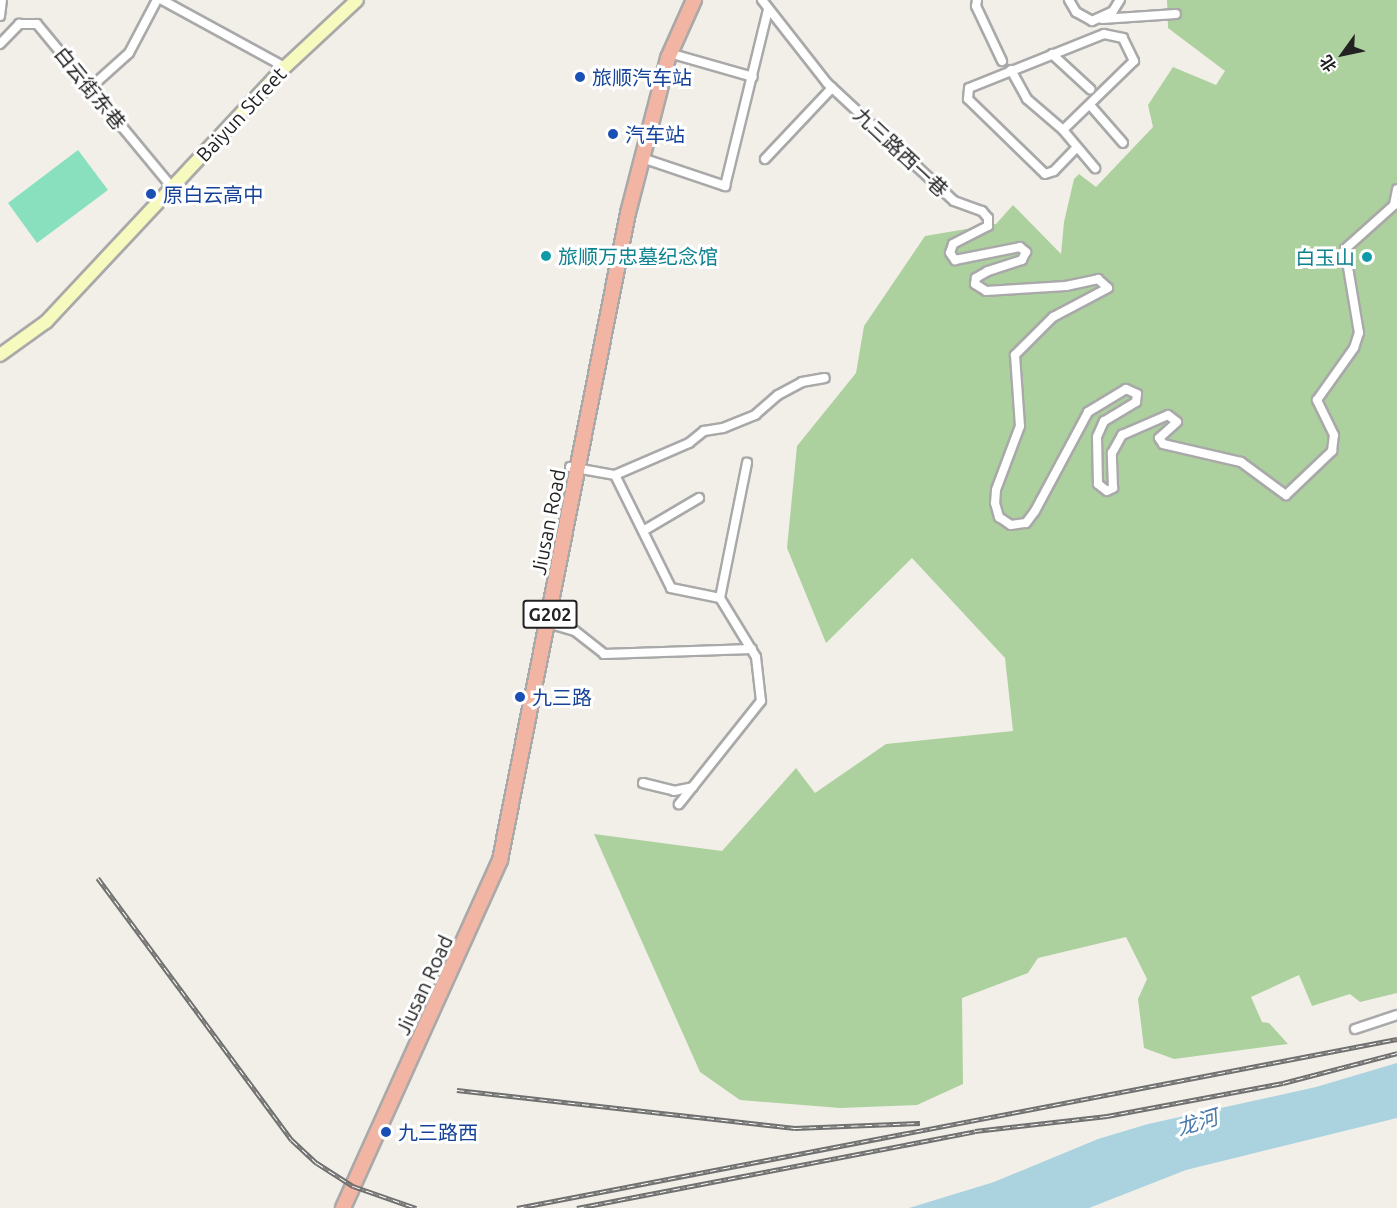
<!DOCTYPE html>
<html>
<head>
<meta charset="utf-8">
<style>
	body { margin:0 }
	#map { position:relative; width:1397px; height:1208px; overflow:hidden; background:#f2efe9; font-family:Ubuntu,"Noto Sans SC",sans-serif }
	div>[style] { position:absolute }
	.forest>* { inset:0; background:#add19e }
	.pitch>* { inset:0; background:#88e0be }
	.water>* { inset:0; background:#aad3df }
	.roads { filter:drop-shadow(2px 0 #a9a9a9) drop-shadow(-2px 0 #a9a9a9) drop-shadow(0 2px #a9a9a9) drop-shadow(0 -2px #a9a9a9) }
	.minor>* { height:8px; margin:-4px; padding:0 4px; transform-origin:4px; border-radius:4px; background:#fff }
	.secondary>* { height:12px; margin:-6px; padding:0 6px; transform-origin:6px; border-radius:6px; background:#f7fabf }
	.trunk>* { height:14px; margin:-7px; padding:0 7px; transform-origin:7px; border-radius:7px; background:#f2b4a3 }
	.rail>* { height:4.5px; margin-top:-2.25px; transform-origin:0; background:repeating-linear-gradient(90deg,#fff 0 7px,#707070 0 14px); box-sizing:border-box; border-block:2px solid #707070 }
	.dots>* { width:16px; height:16px; translate:-50% -50%; box-sizing:border-box; border:3px solid #fff; border-radius:50% }
	span { translate:-50% -50%; white-space:nowrap; text-align:center; line-height:1.15; -webkit-text-stroke:6px #fff; paint-order:stroke }
	.shield-label span { padding:2px 4px; background:#fff; border:2px solid; border-radius:4px; -webkit-text-stroke-width:0 }
	.shield-label { font-size:18px; color:#222; font-weight:700 }
	.transit-label { font-size:20px; color:#164399 }
	.left { translate:0 -50%; text-align:left }
	.street-label { font-size:20px; color:#222 }
	.culture-label { font-size:20px; color:#0d838f }
	.right { translate:-100% -50%; text-align:right }
	.water-label { font-size:21px; color:#4a7aab; font-style:italic }
	.north { position:absolute; left:1313px; top:24px; width:60px; height:60px; -webkit-text-stroke:4px #fff; paint-order:stroke; rotate:237deg; font-size:16px; font-weight:700; line-height:24px; text-align:center; color:#222 }
	.north::after { content:''; display:block; margin:auto; width:21px; height:27px; background:#222; clip-path:polygon(50% 0,100% 100%,50% 72%,0 100%) }
</style>
</head>
<body>
<div id="map">
	<div class="forest">
		<div style="clip-path:polygon(1167px 0,1397px 0,1397px 993px,1360px 1002px,1350px 994px,1312px 1006px,1299px 975px,1251px 997px,1262px 1022px,1269px 1023px,1288px 1044px,1174px 1059px,1144px 1048px,1138px 999px,1147px 979px,1126px 937px,1038px 958px,1028px 973px,962px 998px,963px 1084px,917px 1105px,840px 1108px,740px 1100px,700px 1072px,594px 834px,722px 851px,796px 768px,815px 793px,886px 744px,1013px 731px,1005px 658px,912px 558px,826px 643px,787px 548px,797px 446px,856px 373px,864px 326px,925px 236px,996px 224px,1013px 205px,1061px 254px,1064px 222px,1074px 179px,1079px 174px,1096px 187px,1153px 127px,1148px 105px,1173px 67px,1216px 85px,1225px 71px,1168px 28px)"></div>
	</div>
	<div class="pitch">
		<div style="clip-path:polygon(78px 150px,108px 190px,37px 243px,8px 203px)"></div>
	</div>
	<div class="water">
		<div style="clip-path:polygon(1397px 1063px,1397px 1118px,1186px 1170px,1089px 1208px,909px 1208px,994px 1182px,1098px 1139px,1148px 1124px,1316px 1087px)"></div>
	</div>
	<div class="roads">
		<div class="minor">
			<div style="left:162px;top:0;width:140px;rotate:28.6deg"></div>
			<div style="left:762px;top:0;width:105px;rotate:51.9deg"></div>
			<div style="left:827px;top:83px;width:173px;rotate:42.9deg"></div>
			<div style="left:954px;top:201px;width:30px;rotate:20deg"></div>
			<div style="left:982px;top:211px;width:9px;rotate:49deg"></div>
			<div style="left:988px;top:218px;width:8px;rotate:90deg"></div>
			<div style="left:988px;top:226px;width:39px;rotate:153deg"></div>
			<div style="left:953px;top:244px;width:9px;rotate:108deg"></div>
			<div style="left:950px;top:253px;width:9px;rotate:54deg"></div>
			<div style="left:955px;top:260px;width:66px;rotate:-11.3deg"></div>
			<div style="left:1020px;top:247px;width:8px;rotate:40deg"></div>
			<div style="left:1026px;top:252px;width:9px;rotate:117deg"></div>
			<div style="left:1022px;top:260px;width:36px;rotate:162deg"></div>
			<div style="left:988px;top:271px;width:14px;rotate:150deg"></div>
			<div style="left:976px;top:278px;width:6px;rotate:99deg"></div>
			<div style="left:975px;top:284px;width:13px;rotate:32deg"></div>
			<div style="left:986px;top:291px;width:80px;rotate:-3.6deg"></div>
			<div style="left:1066px;top:286px;width:33px;rotate:-12deg"></div>
			<div style="left:1098px;top:279px;width:13px;rotate:42deg"></div>
			<div style="left:1108px;top:288px;width:62px;rotate:152.2deg"></div>
			<div style="left:1053px;top:317px;width:54px;rotate:135deg"></div>
			<div style="left:1015px;top:355px;width:71px;rotate:86deg"></div>
			<div style="left:1020px;top:426px;width:68px;rotate:110.6deg"></div>
			<div style="left:996px;top:490px;width:13px;rotate:94deg"></div>
			<div style="left:995px;top:503px;width:15px;rotate:74deg"></div>
			<div style="left:999px;top:517px;width:14px;rotate:34deg"></div>
			<div style="left:1011px;top:525px;width:15px;rotate:-8deg"></div>
			<div style="left:1026px;top:523px;width:15px;rotate:-53deg"></div>
			<div style="left:1035px;top:511px;width:112px;rotate:-61.8deg"></div>
			<div style="left:1088px;top:412px;width:44px;rotate:-31.2deg"></div>
			<div style="left:1126px;top:389px;width:12px;rotate:24deg"></div>
			<div style="left:1137px;top:394px;width:8px;rotate:97deg"></div>
			<div style="left:1136px;top:402px;width:37px;rotate:149deg"></div>
			<div style="left:1104px;top:421px;width:17px;rotate:114deg"></div>
			<div style="left:1097px;top:437px;width:47px;rotate:88.8deg"></div>
			<div style="left:1098px;top:484px;width:11px;rotate:38deg"></div>
			<div style="left:1107px;top:491px;width:7px;rotate:-27deg"></div>
			<div style="left:1113px;top:488px;width:35px;rotate:-92deg"></div>
			<div style="left:1112px;top:453px;width:21px;rotate:-61deg"></div>
			<div style="left:1122px;top:435px;width:50px;rotate:-23.5deg"></div>
			<div style="left:1168px;top:415px;width:11px;rotate:38deg"></div>
			<div style="left:1177px;top:422px;width:24px;rotate:138deg"></div>
			<div style="left:1159px;top:438px;width:7px;rotate:56deg"></div>
			<div style="left:1163px;top:444px;width:80px;rotate:13deg"></div>
			<div style="left:1241px;top:462px;width:56px;rotate:36.3deg"></div>
			<div style="left:1286px;top:495px;width:64px;rotate:-43.7deg"></div>
			<div style="left:1332px;top:451px;width:16px;rotate:-83deg"></div>
			<div style="left:1334px;top:435px;width:39px;rotate:-116deg"></div>
			<div style="left:1317px;top:400px;width:64px;rotate:-54.6deg"></div>
			<div style="left:1354px;top:348px;width:16px;rotate:-72deg"></div>
			<div style="left:1359px;top:333px;width:85px;rotate:-99.5deg"></div>
			<div style="left:1345px;top:249px;width:66px;rotate:-41.9deg"></div>
			<div style="left:977px;top:0;width:6px;rotate:99deg"></div>
			<div style="left:976px;top:6px;width:61px;rotate:64.7deg"></div>
			<div style="left:1069px;top:0;width:14px;rotate:60deg"></div>
			<div style="left:1076px;top:12px;width:18px;rotate:29deg"></div>
			<div style="left:1092px;top:21px;width:23px;rotate:-25deg"></div>
			<div style="left:1113px;top:11px;width:13px;rotate:-58deg"></div>
			<div style="left:0;top:16px;width:16px;rotate:-83deg"></div>
			<div style="left:1102px;top:19px;width:74px;rotate:-3.9deg"></div>
			<div style="left:0;top:44px;width:28px;rotate:-46deg"></div>
			<div style="left:19px;top:24px;width:18px"></div>
			<div style="left:37px;top:24px;width:212px;rotate:50.4deg"></div>
			<div style="left:669px;top:53px;width:87px;rotate:15.9deg"></div>
			<div style="left:1052px;top:54px;width:52px;rotate:42.6deg"></div>
			<div style="left:1011px;top:70px;width:33px;rotate:61deg"></div>
			<div style="left:1027px;top:99px;width:48px;rotate:40.7deg"></div>
			<div style="left:1063px;top:130px;width:50px;rotate:49.9deg"></div>
			<div style="left:90px;top:88px;width:52px;rotate:-41.9deg"></div>
			<div style="left:129px;top:53px;width:60px;rotate:-62.2deg"></div>
			<div style="left:1090px;top:105px;width:50px;rotate:49deg"></div>
			<div style="left:1063px;top:130px;width:99px;rotate:-44.2deg"></div>
			<div style="left:1134px;top:61px;width:25px;rotate:-116deg"></div>
			<div style="left:1123px;top:38px;width:19px;rotate:-168deg"></div>
			<div style="left:1104px;top:34px;width:145px;rotate:158.2deg"></div>
			<div style="left:969px;top:88px;width:11px;rotate:95deg"></div>
			<div style="left:968px;top:99px;width:107px;rotate:44.2deg"></div>
			<div style="left:1045px;top:174px;width:9px;rotate:-18deg"></div>
			<div style="left:1054px;top:171px;width:32px;rotate:-46deg"></div>
			<div style="left:642px;top:158px;width:88px;rotate:18.6deg"></div>
			<div style="left:725px;top:186px;width:182px;rotate:-76.3deg"></div>
			<div style="left:765px;top:159px;width:98px;rotate:-46.7deg"></div>
			<div style="left:1394px;top:205px;width:16px;rotate:-79deg"></div>
			<div style="left:570px;top:467px;width:46px;rotate:10.1deg"></div>
			<div style="left:615px;top:475px;width:81px;rotate:-23.4deg"></div>
			<div style="left:689px;top:443px;width:19px;rotate:-39deg"></div>
			<div style="left:704px;top:431px;width:19px;rotate:-9deg"></div>
			<div style="left:723px;top:428px;width:35px;rotate:-22deg"></div>
			<div style="left:755px;top:415px;width:30px;rotate:-41deg"></div>
			<div style="left:778px;top:395px;width:27px;rotate:-28deg"></div>
			<div style="left:802px;top:382px;width:23px;rotate:-10deg"></div>
			<div style="left:615px;top:475px;width:126px;rotate:63.6deg"></div>
			<div style="left:671px;top:588px;width:50px;rotate:11.5deg"></div>
			<div style="left:720px;top:598px;width:69px;rotate:58.6deg"></div>
			<div style="left:756px;top:657px;width:44px;rotate:83.5deg"></div>
			<div style="left:761px;top:701px;width:132px;rotate:128.5deg"></div>
			<div style="left:643px;top:531px;width:65px;rotate:-30.5deg"></div>
			<div style="left:720px;top:598px;width:138px;rotate:-78.7deg"></div>
			<div style="left:540px;top:621px;width:36px;rotate:16deg"></div>
			<div style="left:575px;top:631px;width:37px;rotate:38deg"></div>
			<div style="left:604px;top:654px;width:148px;rotate:-1.9deg"></div>
			<div style="left:643px;top:783px;width:32px;rotate:14deg"></div>
			<div style="left:674px;top:791px;width:19px;rotate:-12deg"></div>
			<div style="left:1355px;top:1029px;width:44px;rotate:-18.4deg"></div>
		</div>
		<div class="secondary">
			<div style="left:0;top:355px;width:57px;rotate:-35.7deg"></div>
			<div style="left:46px;top:322px;width:349px;rotate:-46.9deg"></div>
			<div style="left:285px;top:67px;width:98px;rotate:-42.9deg"></div>
		</div>
		<div class="trunk">
			<div style="left:343px;top:1208px;width:382px;rotate:-65.7deg"></div>
			<div style="left:500px;top:860px;width:660px;rotate:-78.81deg"></div>
			<div style="left:628px;top:213px;width:160px;rotate:-75.5deg"></div>
			<div style="left:668px;top:58px;width:64px;rotate:-65.9deg"></div>
		</div>
	</div>
	<div class="rail">
		<div style="left:98px;top:878px;width:326px;rotate:53.5deg"></div>
		<div style="left:292px;top:1140px;width:34px;rotate:43deg"></div>
		<div style="left:317px;top:1163px;width:43px;rotate:32.6deg"></div>
		<div style="left:353px;top:1186px;width:67px;rotate:19.2deg"></div>
		<div style="left:457px;top:1090px;width:340px;rotate:6.4deg"></div>
		<div style="left:795px;top:1128px;width:125px;rotate:-2.3deg"></div>
		<div style="left:517px;top:1208px;width:896px;rotate:-10.87deg"></div>
		<div style="left:577px;top:1208px;width:405px;rotate:-10.9deg"></div>
		<div style="left:975px;top:1131px;width:133px;rotate:-6.5deg"></div>
		<div style="left:1107px;top:1116px;width:179px;rotate:-10.6deg"></div>
		<div style="left:1283px;top:1083px;width:118px;rotate:-14.7deg"></div>
	</div>
	<div class="dots">
		<div style="left:580px;top:77px;background:#1a4fb4"></div>
		<div style="left:613px;top:134px;background:#1a4fb4"></div>
		<div style="left:151px;top:194px;background:#1a4fb4"></div>
		<div style="left:546px;top:256px;background:#0f9aa8"></div>
		<div style="left:1367px;top:257px;background:#0f9aa8"></div>
		<div style="left:520px;top:697px;background:#1a4fb4"></div>
		<div style="left:386px;top:1132px;background:#1a4fb4"></div>
	</div>
	<div class="shield-label">
		<span style="left:550px;top:614px">G202</span>
	</div>
	<div class="transit-label">
		<span class="left" style="left:592px;top:77px">旅顺汽车站</span>
		<span class="left" style="left:625px;top:134px">汽车站</span>
		<span class="left" style="left:163px;top:194px">原白云高中</span>
		<span class="left" style="left:532px;top:697px">九三路</span>
		<span class="left" style="left:398px;top:1132px">九三路西</span>
	</div>
	<div class="street-label">
		<span style="left:90px;top:88px;rotate:51deg">白云街东巷</span>
		<span style="left:241px;top:114px;rotate:-47deg">Baiyun Street</span>
		<span style="left:901px;top:152px;rotate:43deg">九三路西一巷</span>
		<span style="left:548px;top:522px;rotate:-79deg">Jiusan Road</span>
		<span style="left:424px;top:985px;rotate:-65deg">Jiusan Road</span>
	</div>
	<div class="culture-label">
		<span class="left" style="left:558px;top:256px">旅顺万忠墓纪念馆</span>
		<span class="right" style="left:1355px;top:257px">白玉山</span>
	</div>
	<div class="water-label">
		<span style="left:1197px;top:1122px;rotate:-17deg">龙河</span>
	</div>
	<div class="north">北</div>
</div>
</body>
</html>
